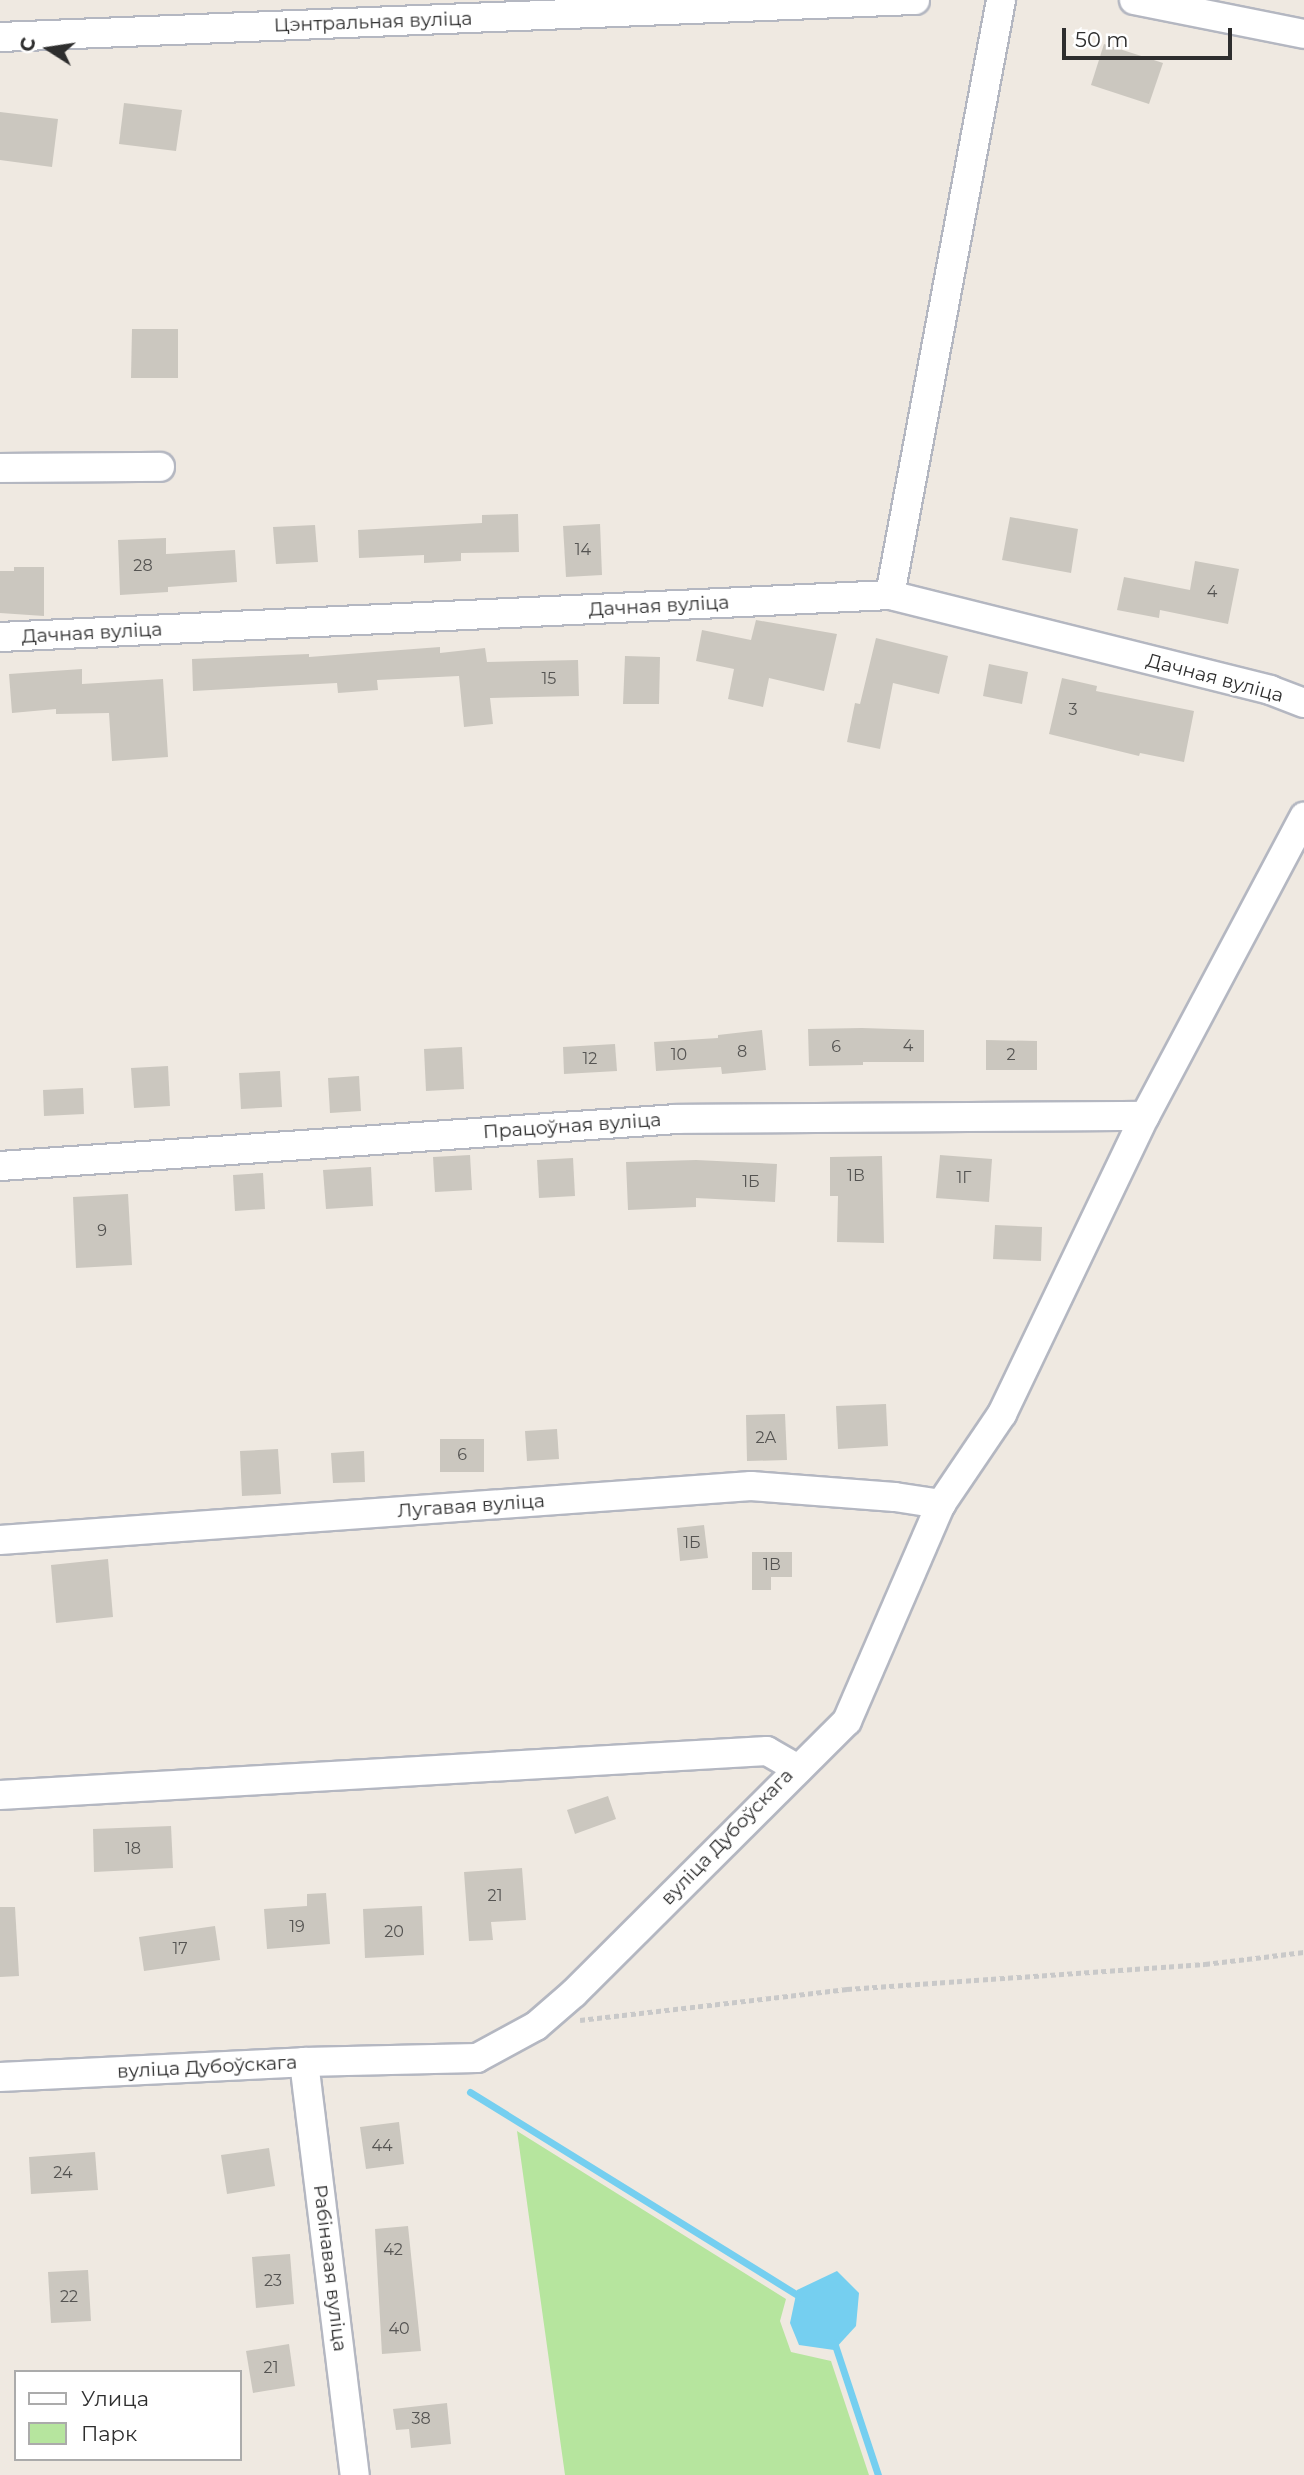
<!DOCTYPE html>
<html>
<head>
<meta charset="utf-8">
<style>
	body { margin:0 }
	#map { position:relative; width:1304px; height:2475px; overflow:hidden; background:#efe9e1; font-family:Montserrat,sans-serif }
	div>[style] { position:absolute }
	.green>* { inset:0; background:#b6e59e }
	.water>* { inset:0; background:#75cff0 }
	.stream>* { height:7px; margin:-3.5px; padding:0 3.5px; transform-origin:3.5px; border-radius:3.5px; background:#75cff0 }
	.building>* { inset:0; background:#cbc7bf }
	.path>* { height:4.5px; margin-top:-2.25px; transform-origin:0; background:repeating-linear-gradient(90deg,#c9c9c9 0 5px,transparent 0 8.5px) }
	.roads { filter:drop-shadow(2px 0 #b4b7c1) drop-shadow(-2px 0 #b4b7c1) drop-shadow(0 2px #b4b7c1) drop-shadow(0 -2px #b4b7c1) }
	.minor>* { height:28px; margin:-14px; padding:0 14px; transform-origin:14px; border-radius:14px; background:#fff }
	span { translate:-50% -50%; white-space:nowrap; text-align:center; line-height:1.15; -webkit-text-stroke:5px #fff; paint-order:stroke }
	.number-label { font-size:16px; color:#555452 }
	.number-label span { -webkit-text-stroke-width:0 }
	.street-label { font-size:19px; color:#2e2e2e }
	.legend { position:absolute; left:14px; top:2370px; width:228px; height:91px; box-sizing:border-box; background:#fff; border:2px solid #ababab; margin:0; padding:9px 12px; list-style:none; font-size:21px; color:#2e2e2e }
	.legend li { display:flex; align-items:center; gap:14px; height:35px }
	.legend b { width:35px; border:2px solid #ababab }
	.north { position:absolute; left:14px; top:14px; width:70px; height:70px; -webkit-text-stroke:5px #fff; paint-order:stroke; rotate:282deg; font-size:19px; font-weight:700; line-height:28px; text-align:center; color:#2e2e2e }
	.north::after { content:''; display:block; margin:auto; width:24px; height:32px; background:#2e2e2e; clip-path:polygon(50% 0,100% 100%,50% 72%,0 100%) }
	.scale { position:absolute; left:1062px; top:28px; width:170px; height:32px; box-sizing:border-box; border:4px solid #2e2e2e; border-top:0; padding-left:9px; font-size:21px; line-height:24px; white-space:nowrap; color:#2e2e2e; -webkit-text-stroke:5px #fff; paint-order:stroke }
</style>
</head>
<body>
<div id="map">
	<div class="green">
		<div style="clip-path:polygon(517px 2131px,786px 2299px,780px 2321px,791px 2352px,831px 2361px,869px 2475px,565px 2475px)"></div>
	</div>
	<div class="water">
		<div style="clip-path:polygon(837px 2271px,859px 2293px,856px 2326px,834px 2350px,799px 2345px,790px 2323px,797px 2290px)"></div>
	</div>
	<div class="stream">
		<div style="left:470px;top:2092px;width:391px;rotate:31.8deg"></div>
		<div style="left:834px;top:2342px;width:140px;rotate:71.7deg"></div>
	</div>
	<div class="building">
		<div style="clip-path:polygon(1104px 44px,1163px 63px,1149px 104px,1091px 85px)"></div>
		<div style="clip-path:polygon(124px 103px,182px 110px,176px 151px,119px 144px)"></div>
		<div style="clip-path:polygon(0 112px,58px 119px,52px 167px,0 160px)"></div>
		<div style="clip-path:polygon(132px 329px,178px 329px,178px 378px,131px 378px)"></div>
		<div style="clip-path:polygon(518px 514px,519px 552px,461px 553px,461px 561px,424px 563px,424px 555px,359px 558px,358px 530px,482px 523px,482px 515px)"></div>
		<div style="clip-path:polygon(1010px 517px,1078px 529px,1071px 573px,1002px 560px)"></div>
		<div style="clip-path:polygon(600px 524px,602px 575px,566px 577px,563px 526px)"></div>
		<div style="clip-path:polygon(315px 525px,318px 562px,276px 564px,273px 527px)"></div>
		<div style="clip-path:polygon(166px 538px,166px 554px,235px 550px,237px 582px,168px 587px,168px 592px,120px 595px,118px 540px)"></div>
		<div style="clip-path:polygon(1195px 561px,1239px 569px,1228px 624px,1160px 610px,1159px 618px,1117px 610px,1124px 577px,1190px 590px)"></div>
		<div style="clip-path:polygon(14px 567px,44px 567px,44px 616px,0 613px,0 571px,14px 571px)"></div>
		<div style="clip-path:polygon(756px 620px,837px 634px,824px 691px,769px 678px,763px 707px,728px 699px,734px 669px,696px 661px,702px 630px,751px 640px)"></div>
		<div style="clip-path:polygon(876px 638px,948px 656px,939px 694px,893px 683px,880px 749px,847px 742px,855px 703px,860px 704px)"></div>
		<div style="clip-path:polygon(440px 647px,440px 653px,485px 648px,487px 662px,578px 660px,579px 696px,490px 698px,493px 724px,464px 727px,459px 676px,377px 680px,378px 690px,338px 693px,337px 683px,193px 691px,192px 659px,309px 654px,309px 657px)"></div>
		<div style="clip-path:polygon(625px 656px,660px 657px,659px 704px,623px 704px)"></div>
		<div style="clip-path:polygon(989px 664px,1028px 672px,1022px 704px,983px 696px)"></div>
		<div style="clip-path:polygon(82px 669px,82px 684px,163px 679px,168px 757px,112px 761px,109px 713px,56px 714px,56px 709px,12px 713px,9px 674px)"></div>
		<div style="clip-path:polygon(1062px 678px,1097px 686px,1096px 691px,1194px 711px,1184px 762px,1140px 753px,1139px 756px,1049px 734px)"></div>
		<div style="clip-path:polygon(862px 1028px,924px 1030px,924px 1062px,863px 1062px,863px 1065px,809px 1066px,808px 1029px)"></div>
		<div style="clip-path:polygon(762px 1030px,766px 1070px,722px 1074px,721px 1067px,656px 1071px,654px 1042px,718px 1038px,718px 1035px)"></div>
		<div style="clip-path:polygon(986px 1040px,1037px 1041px,1037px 1070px,986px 1070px)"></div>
		<div style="clip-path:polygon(615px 1044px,617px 1071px,564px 1074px,563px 1047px)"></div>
		<div style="clip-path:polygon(462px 1047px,464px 1089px,426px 1091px,424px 1049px)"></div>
		<div style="clip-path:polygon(168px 1066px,170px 1106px,134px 1108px,131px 1068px)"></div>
		<div style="clip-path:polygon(280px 1071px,282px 1107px,241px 1109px,239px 1073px)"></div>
		<div style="clip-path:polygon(359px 1076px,361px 1111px,330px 1113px,328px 1078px)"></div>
		<div style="clip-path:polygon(83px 1088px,84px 1114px,44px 1116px,43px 1090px)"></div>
		<div style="clip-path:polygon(470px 1155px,472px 1190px,435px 1192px,433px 1157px)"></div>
		<div style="clip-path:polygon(940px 1155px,992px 1159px,989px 1202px,936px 1198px)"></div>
		<div style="clip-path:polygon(882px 1156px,884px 1243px,837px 1242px,838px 1196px,830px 1196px,830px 1157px)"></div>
		<div style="clip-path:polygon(573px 1158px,575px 1196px,539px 1198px,537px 1160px)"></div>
		<div style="clip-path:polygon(696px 1160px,777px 1164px,775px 1202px,696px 1198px,696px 1207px,628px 1210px,626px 1162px)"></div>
		<div style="clip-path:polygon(371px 1167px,373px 1206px,326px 1209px,323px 1170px)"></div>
		<div style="clip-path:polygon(263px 1173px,265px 1209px,235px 1211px,233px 1175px)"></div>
		<div style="clip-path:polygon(128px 1194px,132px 1265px,76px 1268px,73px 1197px)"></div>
		<div style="clip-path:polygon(995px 1225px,1042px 1227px,1041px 1261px,993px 1259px)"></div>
		<div style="clip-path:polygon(886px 1404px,888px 1446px,838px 1449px,836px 1406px)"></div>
		<div style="clip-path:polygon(785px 1414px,787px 1460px,747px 1461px,746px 1415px)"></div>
		<div style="clip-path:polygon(557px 1429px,559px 1459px,527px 1461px,525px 1431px)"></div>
		<div style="clip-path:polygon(440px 1439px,484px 1439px,484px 1472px,440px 1472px)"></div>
		<div style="clip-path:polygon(278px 1449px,281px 1494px,242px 1496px,240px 1451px)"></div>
		<div style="clip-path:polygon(364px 1451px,365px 1482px,333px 1483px,331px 1453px)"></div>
		<div style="clip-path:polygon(704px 1525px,708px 1558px,680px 1561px,677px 1528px)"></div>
		<div style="clip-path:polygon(752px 1552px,792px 1552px,792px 1577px,771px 1577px,771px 1590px,752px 1590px)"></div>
		<div style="clip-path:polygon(108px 1559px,113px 1617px,56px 1623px,51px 1565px)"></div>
		<div style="clip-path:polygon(608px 1796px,616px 1819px,575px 1834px,567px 1810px)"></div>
		<div style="clip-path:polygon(171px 1826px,173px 1868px,94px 1872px,93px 1829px)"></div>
		<div style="clip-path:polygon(522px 1868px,526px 1920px,491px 1922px,493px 1940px,469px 1941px,464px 1872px)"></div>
		<div style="clip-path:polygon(326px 1893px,330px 1944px,267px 1949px,264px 1909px,307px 1906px,307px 1894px)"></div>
		<div style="clip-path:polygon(422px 1906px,424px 1955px,365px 1958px,363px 1909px)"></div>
		<div style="clip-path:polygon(0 1907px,15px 1907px,19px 1976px,0 1977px)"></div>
		<div style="clip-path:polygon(215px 1926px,220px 1960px,144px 1971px,139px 1937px)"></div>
		<div style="clip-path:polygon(399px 2122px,404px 2164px,366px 2169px,360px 2127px)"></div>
		<div style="clip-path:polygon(269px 2148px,275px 2186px,227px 2194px,221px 2155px)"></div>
		<div style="clip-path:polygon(95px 2152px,98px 2190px,31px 2194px,29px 2157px)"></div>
		<div style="clip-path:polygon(408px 2226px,421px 2351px,382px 2354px,375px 2229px)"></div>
		<div style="clip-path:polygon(290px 2254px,294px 2304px,256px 2308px,252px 2257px)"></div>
		<div style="clip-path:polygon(88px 2270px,91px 2321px,51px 2323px,48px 2272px)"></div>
		<div style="clip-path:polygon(289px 2344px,295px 2386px,253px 2393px,246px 2351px)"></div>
		<div style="clip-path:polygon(447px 2403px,451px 2444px,411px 2448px,409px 2429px,396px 2430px,393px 2409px)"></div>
	</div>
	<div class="path">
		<div style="left:580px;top:2020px;width:269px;rotate:-6.6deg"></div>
		<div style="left:847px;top:1989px;width:359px;rotate:-4deg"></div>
		<div style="left:1205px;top:1964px;width:100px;rotate:-6.9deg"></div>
	</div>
	<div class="roads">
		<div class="minor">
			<div style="left:1134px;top:0;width:173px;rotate:11.3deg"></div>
			<div style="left:0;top:37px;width:916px;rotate:-2.32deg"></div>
			<div style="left:0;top:468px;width:160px;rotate:-0.4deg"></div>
			<div style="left:890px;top:595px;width:605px;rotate:-79.43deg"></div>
			<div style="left:0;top:637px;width:891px;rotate:-2.7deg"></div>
			<div style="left:890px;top:595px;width:392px;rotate:14deg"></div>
			<div style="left:1270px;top:690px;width:36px;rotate:21deg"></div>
			<div style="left:0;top:1166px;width:679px;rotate:-3.97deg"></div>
			<div style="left:677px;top:1119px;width:468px;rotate:-0.4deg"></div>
			<div style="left:0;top:1540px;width:753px;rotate:-4.11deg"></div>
			<div style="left:751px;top:1486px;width:144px;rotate:4.4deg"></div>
			<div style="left:895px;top:1497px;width:47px;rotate:8.7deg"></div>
			<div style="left:0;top:1795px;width:768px;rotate:-3.28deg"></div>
			<div style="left:767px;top:1751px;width:36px;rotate:30deg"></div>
			<div style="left:304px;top:2062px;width:416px;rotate:83deg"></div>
			<div style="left:0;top:2077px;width:304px;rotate:-2.8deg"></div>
			<div style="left:304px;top:2062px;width:173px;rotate:-1.3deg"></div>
			<div style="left:477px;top:2058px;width:67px;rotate:-28.5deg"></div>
			<div style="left:536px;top:2026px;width:50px;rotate:-41deg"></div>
			<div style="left:574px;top:1993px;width:385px;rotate:-44.9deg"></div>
			<div style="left:847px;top:1721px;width:236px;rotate:-66.6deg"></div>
			<div style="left:941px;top:1504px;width:109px;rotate:-55.9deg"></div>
			<div style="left:1002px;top:1414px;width:331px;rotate:-64.4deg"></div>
			<div style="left:1145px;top:1116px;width:339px;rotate:-62deg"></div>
		</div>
	</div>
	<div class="number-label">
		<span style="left:583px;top:550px">14</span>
		<span style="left:143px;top:566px">28</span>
		<span style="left:1212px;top:592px">4</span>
		<span style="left:549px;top:679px">15</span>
		<span style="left:1073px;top:710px">3</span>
		<span style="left:908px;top:1046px">4</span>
		<span style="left:836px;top:1047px">6</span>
		<span style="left:742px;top:1052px">8</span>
		<span style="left:679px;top:1055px">10</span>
		<span style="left:1011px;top:1055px">2</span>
		<span style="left:590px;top:1059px">12</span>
		<span style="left:856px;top:1176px">1В</span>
		<span style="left:964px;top:1178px">1Г</span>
		<span style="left:751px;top:1182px">1Б</span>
		<span style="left:102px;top:1231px">9</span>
		<span style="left:766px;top:1438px">2А</span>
		<span style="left:462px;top:1455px">6</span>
		<span style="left:692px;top:1543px">1Б</span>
		<span style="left:772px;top:1565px">1В</span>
		<span style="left:133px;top:1849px">18</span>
		<span style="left:495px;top:1896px">21</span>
		<span style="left:297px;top:1927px">19</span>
		<span style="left:394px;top:1932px">20</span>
		<span style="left:180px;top:1949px">17</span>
		<span style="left:382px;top:2146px">44</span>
		<span style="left:63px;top:2173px">24</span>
		<span style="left:393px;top:2250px">42</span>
		<span style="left:273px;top:2281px">23</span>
		<span style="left:69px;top:2297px">22</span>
		<span style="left:399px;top:2329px">40</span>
		<span style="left:271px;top:2368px">21</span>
		<span style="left:421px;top:2419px">38</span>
	</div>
	<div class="street-label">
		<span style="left:373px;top:22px;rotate:-2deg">Цэнтральная вуліца</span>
		<span style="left:659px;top:606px;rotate:-3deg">Дачная вуліца</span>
		<span style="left:92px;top:633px;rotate:-3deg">Дачная вуліца</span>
		<span style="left:1215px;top:678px;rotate:15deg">Дачная вуліца</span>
		<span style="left:572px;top:1126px;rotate:-4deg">Працоўная вуліца</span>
		<span style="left:471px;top:1506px;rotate:-4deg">Лугавая вуліца</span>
		<span style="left:727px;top:1837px;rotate:-46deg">вуліца Дубоўскага</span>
		<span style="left:207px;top:2067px;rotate:-3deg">вуліца Дубоўскага</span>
		<span style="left:330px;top:2268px;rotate:83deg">Рабінавая вуліца</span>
	</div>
	<ul class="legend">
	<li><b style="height:9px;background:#fff"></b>Улица</li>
	<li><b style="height:19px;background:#b6e59e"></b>Парк</li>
	</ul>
	<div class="north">С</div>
	<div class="scale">50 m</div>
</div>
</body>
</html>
